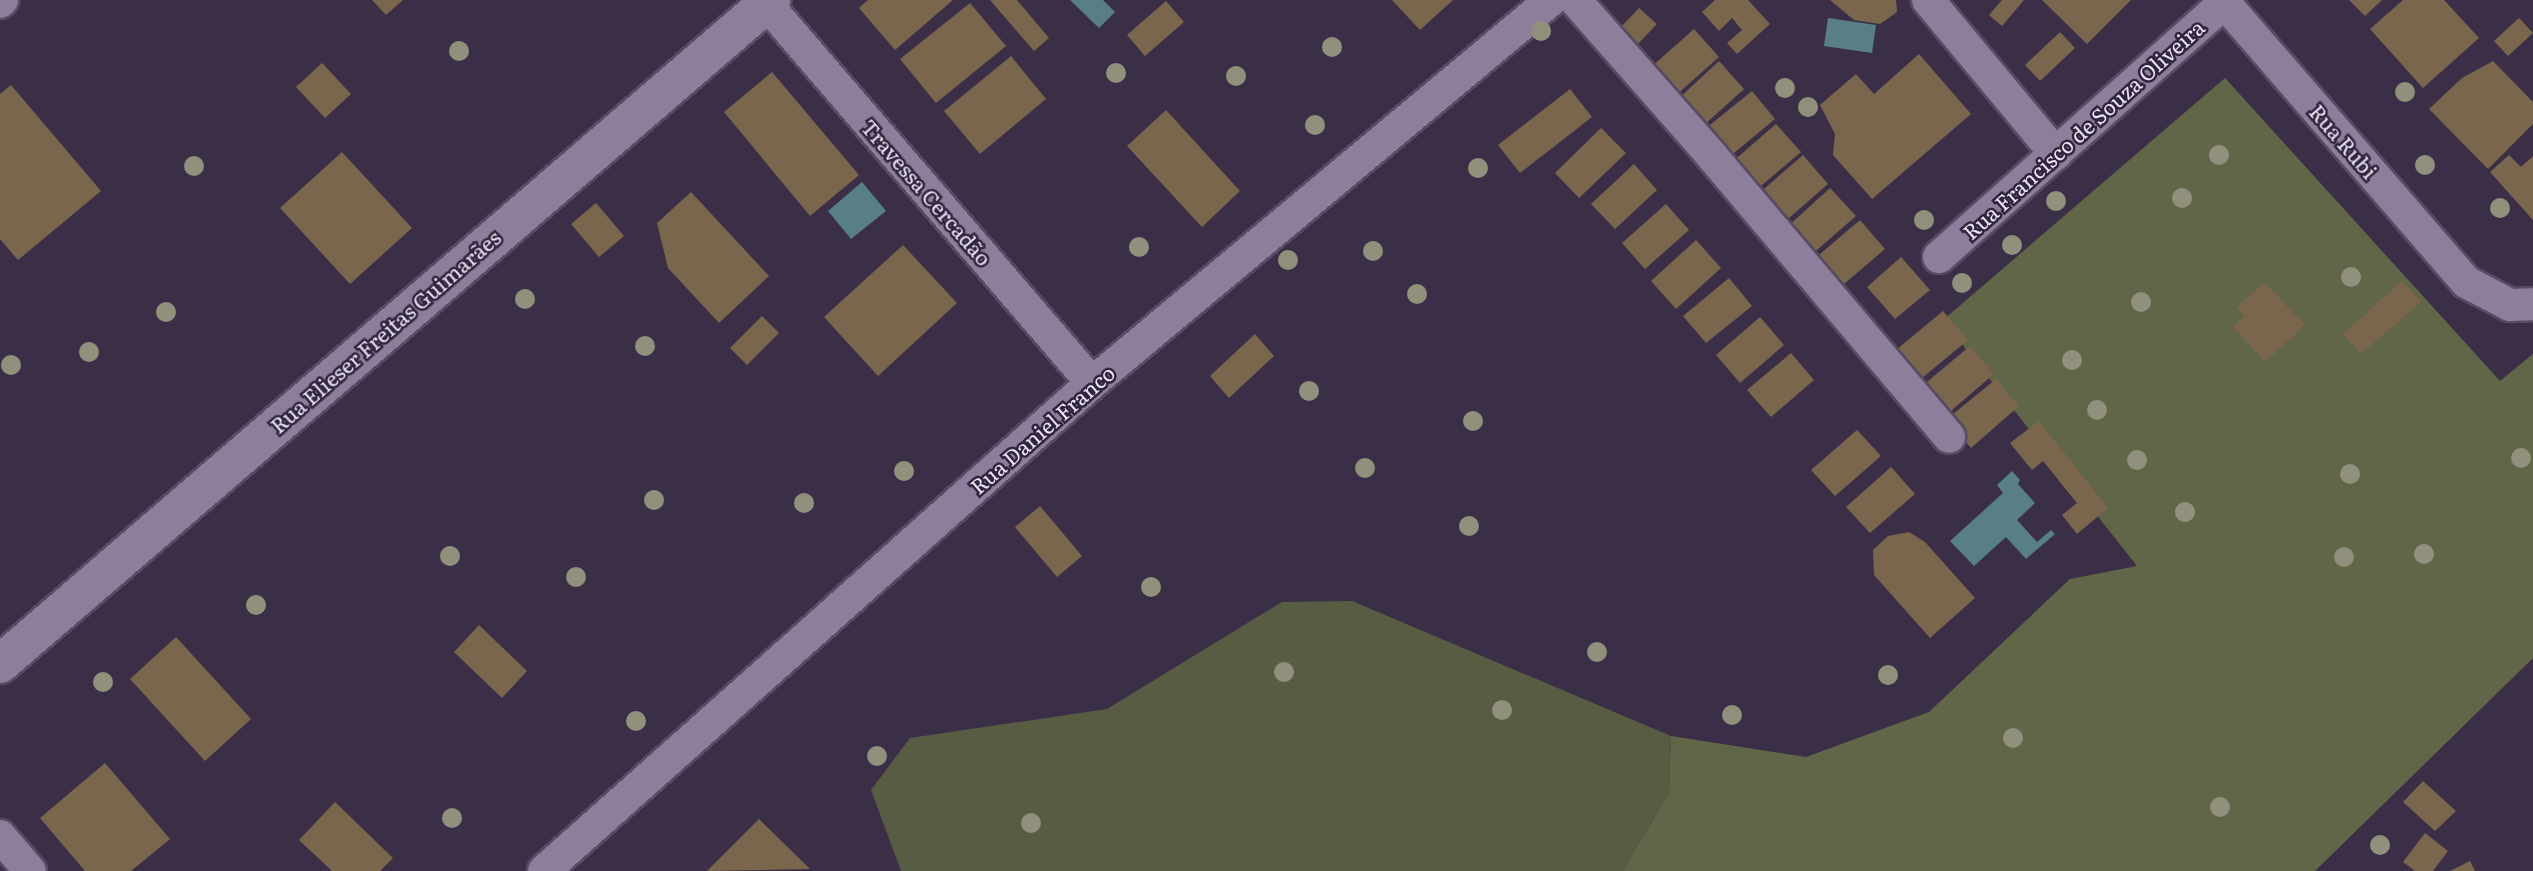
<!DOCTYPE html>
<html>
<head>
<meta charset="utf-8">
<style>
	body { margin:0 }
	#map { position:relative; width:2533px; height:871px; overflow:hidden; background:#3b2f48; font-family:Literata,serif }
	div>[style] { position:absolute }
	.green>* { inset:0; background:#585c43 }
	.forest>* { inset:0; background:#626649 }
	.water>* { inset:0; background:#587f86 }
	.building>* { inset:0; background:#7a664d }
	.roads { filter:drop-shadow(2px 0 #574c61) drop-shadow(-2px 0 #574c61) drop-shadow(0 2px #574c61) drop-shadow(0 -2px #574c61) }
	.street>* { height:32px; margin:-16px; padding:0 16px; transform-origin:16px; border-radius:16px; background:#8d7f9c }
	.secondary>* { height:38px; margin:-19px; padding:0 19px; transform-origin:19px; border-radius:19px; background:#8d7f9c }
	.trees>* { width:20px; height:20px; margin:-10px; border-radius:50%; background:#90907c }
	span { translate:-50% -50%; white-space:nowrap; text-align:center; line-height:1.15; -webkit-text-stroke:5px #31253d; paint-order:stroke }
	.street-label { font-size:21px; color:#ebe4f4 }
</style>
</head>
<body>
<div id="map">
	<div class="green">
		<div style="clip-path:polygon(1352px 601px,1671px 736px,1669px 792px,1623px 871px,901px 871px,871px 790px,910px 738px,1107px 709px,1282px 602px)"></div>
	</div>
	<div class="forest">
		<div style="clip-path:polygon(2225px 78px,2500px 381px,2533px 354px,2533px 658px,2315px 871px,1623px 871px,1669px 792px,1671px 736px,1806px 757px,1929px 712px,2070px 579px,2137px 566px,1943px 320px)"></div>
	</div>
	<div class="water">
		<div style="clip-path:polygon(1070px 0,1103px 0,1115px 12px,1099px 28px)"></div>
		<div style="clip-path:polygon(1828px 18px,1876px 25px,1872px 53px,1824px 46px)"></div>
		<div style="clip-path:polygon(862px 182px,886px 211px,851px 239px,828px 211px)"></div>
		<div style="clip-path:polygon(2012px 471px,2020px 480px,2018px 484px,2035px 503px,2017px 520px,2037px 542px,2051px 530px,2055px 534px,2026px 559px,2006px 537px,1974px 566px,1950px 541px,2003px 493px,1997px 485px)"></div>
	</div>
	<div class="building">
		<div style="clip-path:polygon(372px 0,403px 0,386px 15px)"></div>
		<div style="clip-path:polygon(868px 0,953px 0,895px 50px,859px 8px)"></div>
		<div style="clip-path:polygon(990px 0,1017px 0,1049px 38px,1034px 51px)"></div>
		<div style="clip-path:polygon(1392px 0,1453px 0,1420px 30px)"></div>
		<div style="clip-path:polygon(1715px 0,1748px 0,1770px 24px,1737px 54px,1727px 43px,1742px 30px,1732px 18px,1719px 31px,1702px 12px)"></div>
		<div style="clip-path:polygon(1830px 0,1896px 0,1897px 12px,1880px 24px,1854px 20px)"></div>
		<div style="clip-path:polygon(2002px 0,2024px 0,2002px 26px,1989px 15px)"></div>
		<div style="clip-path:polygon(2042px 0,2131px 0,2087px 44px)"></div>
		<div style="clip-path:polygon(2349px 0,2382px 0,2365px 16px)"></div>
		<div style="clip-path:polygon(2403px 0,2444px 0,2479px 38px,2423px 88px,2370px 29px)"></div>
		<div style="clip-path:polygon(1166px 1px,1184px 22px,1145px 56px,1127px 35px)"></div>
		<div style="clip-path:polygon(970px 3px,1006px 46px,936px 103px,900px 59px)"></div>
		<div style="clip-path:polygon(1639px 8px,1657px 24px,1636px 46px,1619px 29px)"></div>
		<div style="clip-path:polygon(2519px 18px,2533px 33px,2508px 56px,2494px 41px)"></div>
		<div style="clip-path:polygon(1694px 29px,1719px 57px,1674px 97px,1649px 69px)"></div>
		<div style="clip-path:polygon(2060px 32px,2075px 48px,2040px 81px,2025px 65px)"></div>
		<div style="clip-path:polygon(1919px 54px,1971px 114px,1872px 199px,1833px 155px,1835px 134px,1820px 105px,1856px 74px,1874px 94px)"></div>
		<div style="clip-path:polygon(1011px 56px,1046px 99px,980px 154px,944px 111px)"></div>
		<div style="clip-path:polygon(1719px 61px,1744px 89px,1703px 126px,1678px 99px)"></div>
		<div style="clip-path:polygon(2493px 61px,2533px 102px,2533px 124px,2488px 169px,2429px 109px,2462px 78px)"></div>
		<div style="clip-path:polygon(322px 63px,351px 94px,325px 118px,296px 87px)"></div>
		<div style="clip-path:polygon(772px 72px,859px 175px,810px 216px,724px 112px)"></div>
		<div style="clip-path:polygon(11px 85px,101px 191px,18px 260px,0 239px,0 94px)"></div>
		<div style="clip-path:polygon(1570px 89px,1592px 117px,1520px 173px,1498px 145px)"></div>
		<div style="clip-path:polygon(1752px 91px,1775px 119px,1728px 158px,1705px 129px)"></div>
		<div style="clip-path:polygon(1166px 110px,1240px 191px,1202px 227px,1127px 146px)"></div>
		<div style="clip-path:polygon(1776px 124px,1801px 152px,1755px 191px,1731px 163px)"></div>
		<div style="clip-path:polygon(1601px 128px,1626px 153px,1579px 198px,1555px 173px)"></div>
		<div style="clip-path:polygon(342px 152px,412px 228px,350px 284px,280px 208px)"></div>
		<div style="clip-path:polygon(1803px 155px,1828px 184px,1782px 224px,1757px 195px)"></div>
		<div style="clip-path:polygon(2509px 155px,2521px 167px,2533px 156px,2533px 220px,2490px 172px)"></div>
		<div style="clip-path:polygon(1634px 164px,1657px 190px,1615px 229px,1591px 204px)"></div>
		<div style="clip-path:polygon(1830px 188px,1856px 216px,1810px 256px,1785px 229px)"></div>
		<div style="clip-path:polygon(691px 192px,769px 276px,719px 323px,668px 268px,657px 223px)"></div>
		<div style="clip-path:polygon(596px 203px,624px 236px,599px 257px,571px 224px)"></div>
		<div style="clip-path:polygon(1666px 204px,1689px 230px,1645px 269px,1622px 243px)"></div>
		<div style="clip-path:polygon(1860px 220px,1885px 249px,1837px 290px,1813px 260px)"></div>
		<div style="clip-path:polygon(1696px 240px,1721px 268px,1676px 309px,1651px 281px)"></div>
		<div style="clip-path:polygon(903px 245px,957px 303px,878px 376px,824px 317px)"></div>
		<div style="clip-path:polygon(1901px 257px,1930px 290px,1895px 319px,1867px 287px)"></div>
		<div style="clip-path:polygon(1729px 278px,1752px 306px,1706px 343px,1683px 316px)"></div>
		<div style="clip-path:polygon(2402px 281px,2421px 302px,2361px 354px,2343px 334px)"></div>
		<div style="clip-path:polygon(2264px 282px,2305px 325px,2265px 362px,2233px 327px,2245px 316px,2237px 307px)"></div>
		<div style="clip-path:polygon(1943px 311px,1968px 340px,1916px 383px,1891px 354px)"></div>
		<div style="clip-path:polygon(762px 316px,779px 333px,747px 365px,730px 348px)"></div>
		<div style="clip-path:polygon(1760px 317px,1784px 345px,1740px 383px,1716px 355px)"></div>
		<div style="clip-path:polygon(1255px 334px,1274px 356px,1229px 398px,1210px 376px)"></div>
		<div style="clip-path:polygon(1970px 346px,1994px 374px,1945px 416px,1921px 387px)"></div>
		<div style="clip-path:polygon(1791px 353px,1814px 380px,1771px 417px,1747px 390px)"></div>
		<div style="clip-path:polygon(1996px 379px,2019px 406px,1971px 448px,1947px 419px)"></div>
		<div style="clip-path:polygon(2039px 421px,2108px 508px,2077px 534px,2062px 515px,2077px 503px,2043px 461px,2032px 470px,2010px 443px)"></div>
		<div style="clip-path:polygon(1857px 430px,1881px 456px,1835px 496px,1811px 470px)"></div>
		<div style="clip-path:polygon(1891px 467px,1915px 494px,1870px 533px,1846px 507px)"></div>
		<div style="clip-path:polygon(1040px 506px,1082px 556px,1057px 577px,1015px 527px)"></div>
		<div style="clip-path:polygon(1909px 532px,1925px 542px,1975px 598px,1930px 638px,1874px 575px,1873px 550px,1888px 536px)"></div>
		<div style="clip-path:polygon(479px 625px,527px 671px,502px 698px,454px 652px)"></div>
		<div style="clip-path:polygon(176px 637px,251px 719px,205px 761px,130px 679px)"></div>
		<div style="clip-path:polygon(105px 763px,170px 839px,131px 871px,85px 871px,40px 818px)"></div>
		<div style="clip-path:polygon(2423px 781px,2456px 811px,2435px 831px,2403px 802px)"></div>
		<div style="clip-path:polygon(335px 802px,393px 858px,380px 871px,332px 871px,299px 840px)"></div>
		<div style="clip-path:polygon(759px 819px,810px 869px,707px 871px)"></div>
		<div style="clip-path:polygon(2425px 833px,2448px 851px,2433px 871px,2415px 871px,2403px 862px)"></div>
		<div style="clip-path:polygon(2470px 861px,2475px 871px,2450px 871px)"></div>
	</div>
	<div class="roads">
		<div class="street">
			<div style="left:763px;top:0;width:505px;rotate:49.34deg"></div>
			<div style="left:1575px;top:0;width:206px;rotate:48.7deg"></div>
			<div style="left:1711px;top:155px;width:369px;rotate:49.8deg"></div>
			<div style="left:1928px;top:0;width:200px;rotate:50.3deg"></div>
			<div style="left:2222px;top:0;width:373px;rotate:49.1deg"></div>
			<div style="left:2466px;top:282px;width:50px;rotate:27.6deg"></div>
			<div style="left:2510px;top:305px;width:23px;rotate:-2deg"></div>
			<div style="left:0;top:2px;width:3px;rotate:-45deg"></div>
			<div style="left:1939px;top:257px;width:386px;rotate:-41.7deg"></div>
			<div style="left:0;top:836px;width:46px;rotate:49.4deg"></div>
			<div style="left:544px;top:871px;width:734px;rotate:-41.69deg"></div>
			<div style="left:1092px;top:383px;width:598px;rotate:-39.84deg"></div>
		</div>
		<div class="secondary">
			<div style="left:0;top:664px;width:1018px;rotate:-40.74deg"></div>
		</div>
	</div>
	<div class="trees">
		<div style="left:1541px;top:31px"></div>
		<div style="left:1332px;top:47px"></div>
		<div style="left:459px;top:51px"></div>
		<div style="left:1116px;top:73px"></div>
		<div style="left:1236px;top:76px"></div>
		<div style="left:1785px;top:88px"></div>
		<div style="left:2405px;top:92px"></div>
		<div style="left:1808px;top:107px"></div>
		<div style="left:1315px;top:125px"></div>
		<div style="left:2219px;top:155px"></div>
		<div style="left:2425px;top:165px"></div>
		<div style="left:194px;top:166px"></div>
		<div style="left:1478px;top:168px"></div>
		<div style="left:2182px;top:198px"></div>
		<div style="left:2056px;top:201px"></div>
		<div style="left:2500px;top:208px"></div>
		<div style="left:1924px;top:220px"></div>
		<div style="left:2012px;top:245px"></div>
		<div style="left:1139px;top:247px"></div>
		<div style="left:1373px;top:251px"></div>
		<div style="left:1288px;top:260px"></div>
		<div style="left:2351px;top:277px"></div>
		<div style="left:1962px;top:283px"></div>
		<div style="left:1417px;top:294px"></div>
		<div style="left:525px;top:299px"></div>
		<div style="left:2141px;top:302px"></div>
		<div style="left:166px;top:312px"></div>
		<div style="left:645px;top:346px"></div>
		<div style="left:89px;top:352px"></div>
		<div style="left:2072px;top:360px"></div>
		<div style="left:11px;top:365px"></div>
		<div style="left:1309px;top:391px"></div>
		<div style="left:2097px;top:410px"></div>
		<div style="left:1473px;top:421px"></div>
		<div style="left:2521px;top:458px"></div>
		<div style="left:2137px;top:460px"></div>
		<div style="left:1365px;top:468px"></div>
		<div style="left:904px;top:471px"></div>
		<div style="left:2350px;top:474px"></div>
		<div style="left:654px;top:500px"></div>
		<div style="left:804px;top:503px"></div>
		<div style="left:2185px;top:512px"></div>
		<div style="left:1469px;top:526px"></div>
		<div style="left:2424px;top:554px"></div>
		<div style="left:450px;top:556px"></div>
		<div style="left:2344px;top:557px"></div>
		<div style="left:576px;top:577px"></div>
		<div style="left:1151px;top:587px"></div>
		<div style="left:256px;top:605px"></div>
		<div style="left:1597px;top:652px"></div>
		<div style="left:1284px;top:672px"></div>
		<div style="left:1888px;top:675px"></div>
		<div style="left:103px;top:682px"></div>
		<div style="left:1502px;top:710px"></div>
		<div style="left:1732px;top:715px"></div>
		<div style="left:636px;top:721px"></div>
		<div style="left:2013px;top:738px"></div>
		<div style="left:877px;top:756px"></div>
		<div style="left:2220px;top:807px"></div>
		<div style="left:452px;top:818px"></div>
		<div style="left:1031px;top:823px"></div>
		<div style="left:2380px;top:845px"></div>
	</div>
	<div class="street-label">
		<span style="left:2083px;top:129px;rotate:-42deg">Rua Francisco de Souza Oliveira</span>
		<span style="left:2344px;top:141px;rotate:49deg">Rua Rubi</span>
		<span style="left:927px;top:192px;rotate:49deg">Travessa Cercadão</span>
		<span style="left:385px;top:331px;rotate:-41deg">Rua Elieser Freitas Guimarães</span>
		<span style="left:1042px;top:429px;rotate:-41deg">Rua Daniel Franco</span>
	</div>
</div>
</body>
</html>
